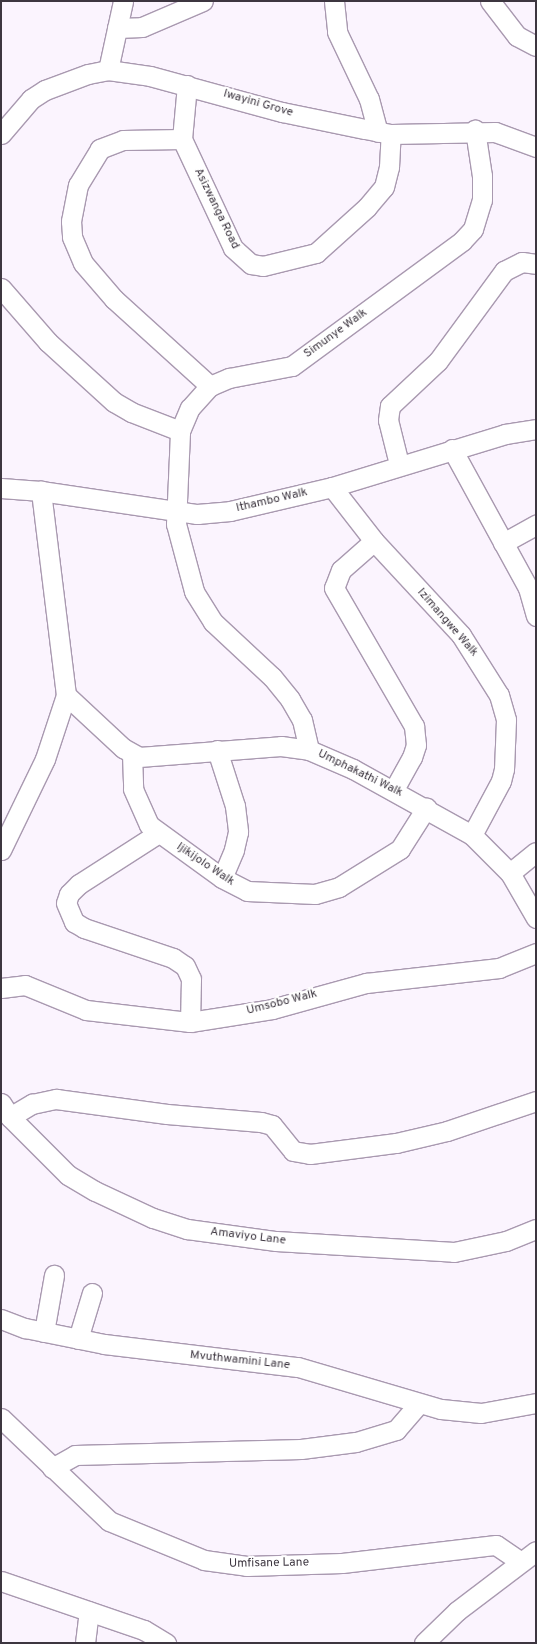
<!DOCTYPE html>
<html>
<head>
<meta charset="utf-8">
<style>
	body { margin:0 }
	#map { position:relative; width:537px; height:1644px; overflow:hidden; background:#fbf4fe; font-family:Overpass,sans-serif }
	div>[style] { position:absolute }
	.roads { filter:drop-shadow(1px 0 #a999b0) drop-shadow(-1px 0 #a999b0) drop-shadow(0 1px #a999b0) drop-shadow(0 -1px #a999b0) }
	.street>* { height:19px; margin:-9.5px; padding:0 9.5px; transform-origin:9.5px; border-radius:9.5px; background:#fff }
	span { translate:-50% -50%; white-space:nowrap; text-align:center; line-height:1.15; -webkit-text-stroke:4px #fff; paint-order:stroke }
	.street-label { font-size:12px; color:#3d3640 }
	.frame { position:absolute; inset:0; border:2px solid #3d3640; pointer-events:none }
</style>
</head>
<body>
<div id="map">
	<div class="roads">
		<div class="street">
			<div style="left:334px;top:1px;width:31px;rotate:84deg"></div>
			<div style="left:337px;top:32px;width:74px;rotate:64.5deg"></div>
			<div style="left:369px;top:99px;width:34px;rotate:75deg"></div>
			<div style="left:490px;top:1px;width:44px;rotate:52.4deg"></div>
			<div style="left:517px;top:36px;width:21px;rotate:28deg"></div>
			<div style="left:117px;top:28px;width:25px;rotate:-2deg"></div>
			<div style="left:142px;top:27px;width:66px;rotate:-23.1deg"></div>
			<div style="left:108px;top:70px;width:71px;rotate:-77.7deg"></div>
			<div style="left:187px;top:85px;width:54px;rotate:95.3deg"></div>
			<div style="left:182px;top:139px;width:120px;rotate:64.9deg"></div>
			<div style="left:233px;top:248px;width:24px;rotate:42deg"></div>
			<div style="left:251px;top:264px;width:12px;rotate:9deg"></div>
			<div style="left:263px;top:266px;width:55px;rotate:-13.8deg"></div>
			<div style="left:316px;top:253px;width:69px;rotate:-42deg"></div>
			<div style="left:367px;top:207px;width:26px;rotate:-50deg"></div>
			<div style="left:384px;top:187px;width:21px;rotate:-76deg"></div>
			<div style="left:389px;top:167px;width:33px;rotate:-87deg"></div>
			<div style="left:1px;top:134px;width:46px;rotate:-49.4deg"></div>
			<div style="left:31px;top:99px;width:17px;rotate:-33deg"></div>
			<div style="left:45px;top:90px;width:46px;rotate:-20.4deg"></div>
			<div style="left:88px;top:74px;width:20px;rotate:-11deg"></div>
			<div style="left:108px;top:70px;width:42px;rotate:8.1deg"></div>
			<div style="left:150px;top:76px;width:137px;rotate:15.3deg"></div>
			<div style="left:282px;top:112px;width:85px;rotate:11.6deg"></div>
			<div style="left:365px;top:129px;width:26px;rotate:11deg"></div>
			<div style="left:391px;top:134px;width:104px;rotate:-1.1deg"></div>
			<div style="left:495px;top:132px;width:44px;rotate:20.1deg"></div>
			<div style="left:182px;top:139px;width:59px;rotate:179deg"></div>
			<div style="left:123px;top:140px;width:25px;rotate:159deg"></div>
			<div style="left:100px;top:149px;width:42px;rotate:121.4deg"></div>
			<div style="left:78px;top:185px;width:37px;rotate:101deg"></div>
			<div style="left:71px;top:221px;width:16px;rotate:86deg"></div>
			<div style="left:72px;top:237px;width:28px;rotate:67deg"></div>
			<div style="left:83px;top:263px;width:48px;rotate:49.3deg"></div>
			<div style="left:114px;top:299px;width:130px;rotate:42.2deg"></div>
			<div style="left:1px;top:288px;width:72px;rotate:49deg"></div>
			<div style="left:48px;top:342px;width:89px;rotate:42.3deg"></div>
			<div style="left:114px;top:402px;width:20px;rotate:30deg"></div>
			<div style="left:131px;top:412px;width:53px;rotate:21.2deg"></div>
			<div style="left:452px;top:449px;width:158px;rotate:61.3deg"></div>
			<div style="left:528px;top:588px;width:29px;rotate:74deg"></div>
			<div style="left:399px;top:464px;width:45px;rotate:-104deg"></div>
			<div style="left:388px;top:420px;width:14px;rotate:-82deg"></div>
			<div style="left:390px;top:406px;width:66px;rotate:-43.2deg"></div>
			<div style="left:438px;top:361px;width:112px;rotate:-53.7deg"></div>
			<div style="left:504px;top:271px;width:20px;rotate:-27deg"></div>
			<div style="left:522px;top:262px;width:14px;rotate:8deg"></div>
			<div style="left:332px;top:487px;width:68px;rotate:52.1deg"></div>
			<div style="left:374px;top:541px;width:128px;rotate:47.2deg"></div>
			<div style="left:461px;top:635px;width:71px;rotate:57.7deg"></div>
			<div style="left:499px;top:695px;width:26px;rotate:74deg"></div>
			<div style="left:506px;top:720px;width:49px;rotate:92.3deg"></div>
			<div style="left:504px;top:769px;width:12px;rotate:104deg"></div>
			<div style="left:501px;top:781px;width:61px;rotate:118.2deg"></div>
			<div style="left:1px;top:488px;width:40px;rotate:4.3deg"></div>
			<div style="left:41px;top:491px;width:158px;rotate:8.4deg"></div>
			<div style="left:197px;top:514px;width:33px;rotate:-5deg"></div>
			<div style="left:230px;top:511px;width:105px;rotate:-13.2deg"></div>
			<div style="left:332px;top:487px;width:181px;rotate:-17deg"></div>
			<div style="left:505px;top:434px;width:31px;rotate:-9deg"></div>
			<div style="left:374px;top:541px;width:44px;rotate:138.7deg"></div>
			<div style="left:341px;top:570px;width:19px;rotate:111deg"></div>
			<div style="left:334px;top:588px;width:160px;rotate:59.9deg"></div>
			<div style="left:414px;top:726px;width:19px;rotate:84deg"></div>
			<div style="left:416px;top:745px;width:13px;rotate:108deg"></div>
			<div style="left:412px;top:757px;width:38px;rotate:119deg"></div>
			<div style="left:503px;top:543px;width:38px;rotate:-29deg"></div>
			<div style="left:66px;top:695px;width:78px;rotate:42.9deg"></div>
			<div style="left:123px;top:748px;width:18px;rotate:29deg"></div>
			<div style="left:139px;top:757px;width:142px;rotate:-4.4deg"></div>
			<div style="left:281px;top:746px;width:28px;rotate:8deg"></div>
			<div style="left:309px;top:750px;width:48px;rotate:23.4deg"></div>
			<div style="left:353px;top:769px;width:136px;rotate:29deg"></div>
			<div style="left:472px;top:835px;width:54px;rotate:45deg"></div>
			<div style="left:510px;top:873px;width:52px;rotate:60deg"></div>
			<div style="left:217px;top:750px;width:59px;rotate:72.2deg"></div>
			<div style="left:235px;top:806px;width:26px;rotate:83deg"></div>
			<div style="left:238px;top:832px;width:18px;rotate:103deg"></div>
			<div style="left:234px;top:850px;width:30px;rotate:113deg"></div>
			<div style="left:309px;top:750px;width:31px;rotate:-103deg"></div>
			<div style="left:302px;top:720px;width:24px;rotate:-120deg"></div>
			<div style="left:290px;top:699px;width:28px;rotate:-129deg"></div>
			<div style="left:272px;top:677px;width:81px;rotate:-137deg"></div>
			<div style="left:213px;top:622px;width:36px;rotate:-122deg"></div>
			<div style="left:194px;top:591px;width:69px;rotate:-105deg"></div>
			<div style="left:176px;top:524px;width:93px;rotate:-87.5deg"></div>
			<div style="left:180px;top:431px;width:25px;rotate:-67deg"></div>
			<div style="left:190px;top:408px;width:30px;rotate:-48deg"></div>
			<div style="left:210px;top:386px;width:21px;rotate:-23deg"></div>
			<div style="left:229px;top:378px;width:64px;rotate:-10.8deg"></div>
			<div style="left:292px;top:366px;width:211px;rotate:-36.3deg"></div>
			<div style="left:462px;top:241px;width:16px;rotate:-47deg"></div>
			<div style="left:473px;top:229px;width:30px;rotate:-73deg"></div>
			<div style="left:482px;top:200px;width:24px;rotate:-90deg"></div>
			<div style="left:482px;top:176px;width:47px;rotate:-98.7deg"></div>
			<div style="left:132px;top:754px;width:35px;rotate:88deg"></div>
			<div style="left:133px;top:789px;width:39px;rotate:66deg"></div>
			<div style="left:149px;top:825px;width:90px;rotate:36deg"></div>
			<div style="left:222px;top:878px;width:28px;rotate:27deg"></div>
			<div style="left:247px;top:891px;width:68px;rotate:2.5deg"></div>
			<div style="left:315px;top:894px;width:25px;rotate:-16deg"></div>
			<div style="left:339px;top:887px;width:72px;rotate:-31.9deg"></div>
			<div style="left:400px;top:849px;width:49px;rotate:-57.6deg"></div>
			<div style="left:157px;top:834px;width:93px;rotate:147.3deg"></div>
			<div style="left:79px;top:884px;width:14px;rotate:135deg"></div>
			<div style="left:69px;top:894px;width:9px;rotate:108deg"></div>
			<div style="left:66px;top:903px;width:21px;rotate:67deg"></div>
			<div style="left:74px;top:922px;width:12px;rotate:31deg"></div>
			<div style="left:84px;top:928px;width:94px;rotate:18.6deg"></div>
			<div style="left:173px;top:958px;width:14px;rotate:34deg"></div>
			<div style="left:185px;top:966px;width:14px;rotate:65deg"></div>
			<div style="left:191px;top:979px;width:43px;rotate:91.3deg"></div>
			<div style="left:1px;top:850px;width:101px;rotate:-64.2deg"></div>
			<div style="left:45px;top:759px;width:67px;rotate:-71.8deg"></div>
			<div style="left:66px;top:695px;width:206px;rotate:-97deg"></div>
			<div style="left:510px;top:873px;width:33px;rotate:-39deg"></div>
			<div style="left:1px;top:988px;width:24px;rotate:-7deg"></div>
			<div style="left:25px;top:985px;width:66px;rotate:22.3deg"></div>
			<div style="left:86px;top:1010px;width:105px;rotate:6.6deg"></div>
			<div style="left:190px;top:1022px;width:83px;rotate:-9deg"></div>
			<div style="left:272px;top:1009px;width:98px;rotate:-15.5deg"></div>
			<div style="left:366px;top:983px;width:134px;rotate:-6.4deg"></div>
			<div style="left:499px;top:968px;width:40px;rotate:-22deg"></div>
			<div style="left:1px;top:1103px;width:17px;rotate:57deg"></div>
			<div style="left:10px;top:1117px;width:82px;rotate:45deg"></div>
			<div style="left:68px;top:1175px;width:31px;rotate:31deg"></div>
			<div style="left:95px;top:1191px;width:64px;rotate:25deg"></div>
			<div style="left:153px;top:1218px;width:36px;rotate:18deg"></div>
			<div style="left:187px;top:1229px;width:90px;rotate:7.7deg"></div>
			<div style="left:276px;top:1241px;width:178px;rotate:3.5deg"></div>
			<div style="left:454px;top:1252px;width:53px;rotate:-11.9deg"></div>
			<div style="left:506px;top:1241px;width:32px;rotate:-22deg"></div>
			<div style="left:10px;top:1117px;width:26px;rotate:-31deg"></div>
			<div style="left:32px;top:1104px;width:25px;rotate:-12deg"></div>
			<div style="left:56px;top:1099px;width:112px;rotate:7.7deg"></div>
			<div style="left:167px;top:1114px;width:94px;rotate:4.9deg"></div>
			<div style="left:261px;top:1122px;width:11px;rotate:15deg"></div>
			<div style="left:272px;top:1125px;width:33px;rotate:51deg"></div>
			<div style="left:293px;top:1151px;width:17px;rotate:10deg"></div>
			<div style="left:310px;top:1154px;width:87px;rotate:-7.3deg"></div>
			<div style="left:396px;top:1143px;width:52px;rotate:-13.2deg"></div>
			<div style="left:447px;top:1131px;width:94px;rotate:-18.6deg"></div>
			<div style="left:1px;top:1319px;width:26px;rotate:21deg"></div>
			<div style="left:25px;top:1328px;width:81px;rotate:11.4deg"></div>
			<div style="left:104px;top:1344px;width:195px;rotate:6.8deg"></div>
			<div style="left:298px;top:1367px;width:149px;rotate:16.4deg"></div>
			<div style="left:441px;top:1409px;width:40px;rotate:5.7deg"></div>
			<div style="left:481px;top:1413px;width:56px;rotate:-10.3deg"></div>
			<div style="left:44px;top:1332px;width:58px;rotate:-80deg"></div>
			<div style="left:78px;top:1339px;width:48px;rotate:-73.1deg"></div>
			<div style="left:1px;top:1418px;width:149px;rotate:43.6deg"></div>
			<div style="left:109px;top:1521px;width:103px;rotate:22.3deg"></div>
			<div style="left:204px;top:1560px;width:43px;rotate:7.9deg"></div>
			<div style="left:247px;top:1566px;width:95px;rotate:-1.8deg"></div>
			<div style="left:342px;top:1563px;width:155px;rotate:-6.7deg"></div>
			<div style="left:496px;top:1545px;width:30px;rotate:34deg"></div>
			<div style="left:52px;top:1468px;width:26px;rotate:-29deg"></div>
			<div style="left:75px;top:1455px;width:226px;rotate:-1.5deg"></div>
			<div style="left:301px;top:1449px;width:55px;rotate:-7.3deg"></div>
			<div style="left:356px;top:1442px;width:42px;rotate:-16.7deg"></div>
			<div style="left:396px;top:1430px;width:33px;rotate:-49deg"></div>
			<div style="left:1px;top:1581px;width:151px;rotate:18.9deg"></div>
			<div style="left:144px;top:1630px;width:26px;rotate:31deg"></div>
			<div style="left:85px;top:1643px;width:32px;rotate:-83deg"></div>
			<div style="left:424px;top:1643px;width:46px;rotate:-44.1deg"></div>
			<div style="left:457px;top:1611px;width:99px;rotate:-37.2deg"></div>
		</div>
	</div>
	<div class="street-label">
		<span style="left:258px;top:104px;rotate:16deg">Iwayini Grove</span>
		<span style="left:216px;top:209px;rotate:64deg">Asizwanga Road</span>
		<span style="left:336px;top:334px;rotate:-36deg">Simunye Walk</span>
		<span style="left:272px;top:501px;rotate:-13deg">Ithambo Walk</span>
		<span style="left:447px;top:623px;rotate:49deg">Izimangwe Walk</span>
		<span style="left:360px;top:774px;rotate:26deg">Umphakathi Walk</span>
		<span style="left:205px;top:865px;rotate:34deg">Ijikijolo Walk</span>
		<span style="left:282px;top:1003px;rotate:-14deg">Umsobo Walk</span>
		<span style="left:248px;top:1237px;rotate:7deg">Amaviyo Lane</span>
		<span style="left:240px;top:1361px;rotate:6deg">Mvuthwamini Lane</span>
		<span style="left:269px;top:1564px;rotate:-1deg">Umfisane Lane</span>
	</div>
	<div class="frame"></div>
</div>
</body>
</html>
